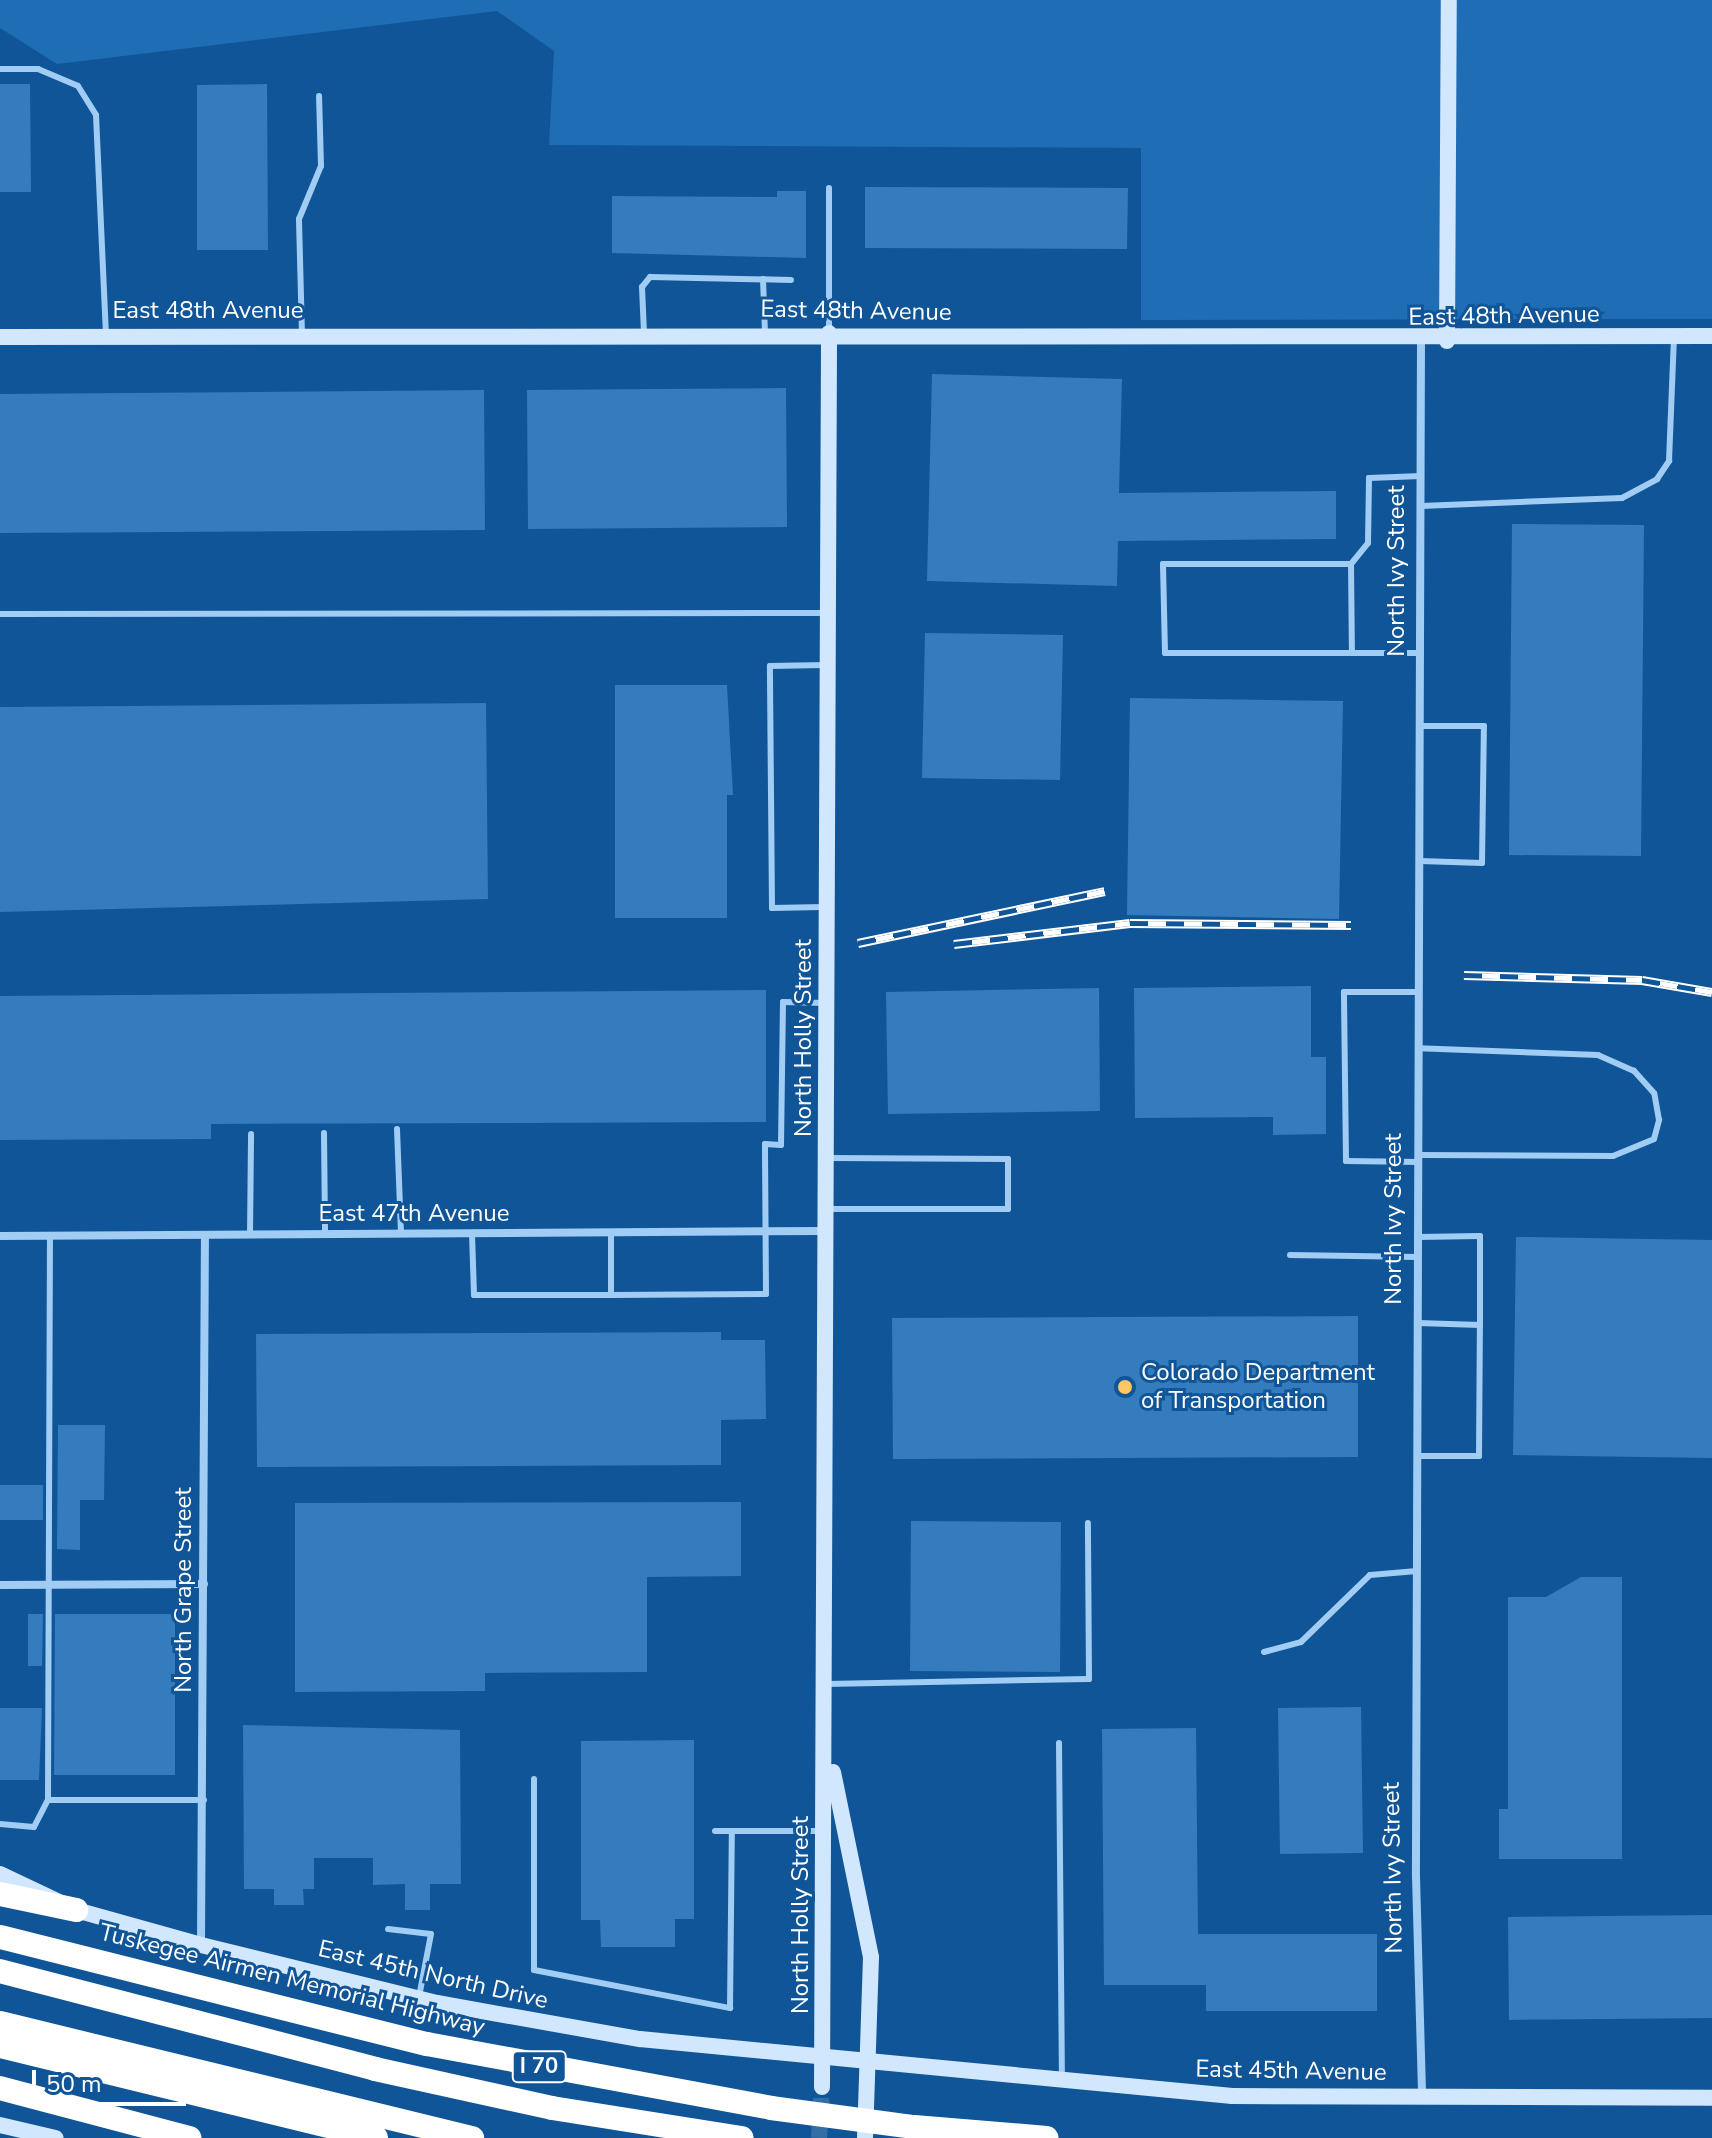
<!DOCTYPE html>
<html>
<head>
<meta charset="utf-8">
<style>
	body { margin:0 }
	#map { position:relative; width:1712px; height:2138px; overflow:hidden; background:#105597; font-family:"Nunito Sans",sans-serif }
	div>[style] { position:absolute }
	.green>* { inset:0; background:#1f6db5 }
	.building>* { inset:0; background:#347cbe }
	.secondary-tunnel>* { height:16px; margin-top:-8px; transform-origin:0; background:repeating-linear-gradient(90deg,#346ea7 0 16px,transparent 0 24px) }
	.lane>* { height:6px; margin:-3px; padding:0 3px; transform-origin:3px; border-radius:3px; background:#a1ccf4 }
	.street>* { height:8px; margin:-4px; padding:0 4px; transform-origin:4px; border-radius:4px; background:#a1ccf4 }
	.secondary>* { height:16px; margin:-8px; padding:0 8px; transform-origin:8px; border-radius:8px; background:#d0e7fd }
	.highway>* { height:24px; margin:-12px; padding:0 12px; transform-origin:12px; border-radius:12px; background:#fff }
	.rail>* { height:9px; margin-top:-4.5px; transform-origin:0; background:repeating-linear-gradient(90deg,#105597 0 18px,#fff 0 36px); box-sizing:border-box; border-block:2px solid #fff }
	.highway-bridge>* { height:24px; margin:-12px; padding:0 12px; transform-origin:12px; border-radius:12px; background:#fff }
	.dots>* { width:22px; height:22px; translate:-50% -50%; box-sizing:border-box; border:4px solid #105597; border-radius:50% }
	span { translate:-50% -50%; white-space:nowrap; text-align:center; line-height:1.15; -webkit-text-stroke:6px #105597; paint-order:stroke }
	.shield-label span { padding:2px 6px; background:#105597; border:2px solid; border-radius:6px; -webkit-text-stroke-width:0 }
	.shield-label { font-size:22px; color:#fff; font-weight:700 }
	.street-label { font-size:24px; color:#fff }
	.poi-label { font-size:24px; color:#fff }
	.left { translate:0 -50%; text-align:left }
	.scale { position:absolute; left:32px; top:2070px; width:154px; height:36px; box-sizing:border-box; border:4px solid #fff; border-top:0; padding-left:10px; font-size:24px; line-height:28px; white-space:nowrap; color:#fff; -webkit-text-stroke:6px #105597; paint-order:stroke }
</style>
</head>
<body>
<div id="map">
	<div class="green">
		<div style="clip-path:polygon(0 0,1712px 0,1712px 319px,1141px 320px,1141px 148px,549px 145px,554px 51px,497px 11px,57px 64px,0 28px)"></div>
	</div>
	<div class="building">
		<div style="clip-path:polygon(0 84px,30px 84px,31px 192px,0 192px)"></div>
		<div style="clip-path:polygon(267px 84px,268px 250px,197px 250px,197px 85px)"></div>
		<div style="clip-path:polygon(865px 187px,1128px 188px,1127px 249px,865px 248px)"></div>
		<div style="clip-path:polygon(777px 191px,806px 191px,806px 258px,612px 253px,612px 196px,777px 197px)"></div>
		<div style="clip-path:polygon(932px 374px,1122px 379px,1119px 493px,1336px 491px,1336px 539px,1118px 541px,1117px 586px,927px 581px)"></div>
		<div style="clip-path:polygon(786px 388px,787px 527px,528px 529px,527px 390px)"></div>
		<div style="clip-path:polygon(484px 390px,485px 530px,0 533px,0 394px)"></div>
		<div style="clip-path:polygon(1512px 524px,1644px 525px,1641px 856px,1509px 855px)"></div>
		<div style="clip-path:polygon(925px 633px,1063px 635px,1060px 780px,922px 778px)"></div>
		<div style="clip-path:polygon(615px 685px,727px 685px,733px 795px,727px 795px,727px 918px,615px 918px)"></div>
		<div style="clip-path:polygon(1130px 698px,1343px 701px,1339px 919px,1127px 915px)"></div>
		<div style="clip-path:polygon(486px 703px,488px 899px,0 912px,0 707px)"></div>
		<div style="clip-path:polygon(1311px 986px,1311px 1057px,1326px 1057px,1326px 1134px,1273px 1135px,1273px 1117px,1135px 1118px,1134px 988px)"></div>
		<div style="clip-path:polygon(1099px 988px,1100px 1111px,888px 1114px,886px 992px)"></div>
		<div style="clip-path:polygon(766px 990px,766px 1122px,211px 1124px,211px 1139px,0 1140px,0 996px)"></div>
		<div style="clip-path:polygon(1516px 1237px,1712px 1240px,1712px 1458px,1513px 1455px)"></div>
		<div style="clip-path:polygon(1358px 1316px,1358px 1457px,893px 1459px,892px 1318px)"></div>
		<div style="clip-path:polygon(721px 1332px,721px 1340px,765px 1340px,766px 1419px,721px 1420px,721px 1465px,257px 1467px,256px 1334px)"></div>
		<div style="clip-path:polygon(58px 1425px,105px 1425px,104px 1500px,80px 1500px,80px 1550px,57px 1549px)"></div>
		<div style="clip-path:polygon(0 1485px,43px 1485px,43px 1520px,0 1520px)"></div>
		<div style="clip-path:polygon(741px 1502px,741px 1576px,647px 1577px,647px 1672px,485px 1673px,485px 1691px,295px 1692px,295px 1503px)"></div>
		<div style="clip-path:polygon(911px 1521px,1061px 1522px,1060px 1672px,910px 1671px)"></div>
		<div style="clip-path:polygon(1581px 1577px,1622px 1577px,1622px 1859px,1499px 1859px,1499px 1809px,1508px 1809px,1508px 1597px,1546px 1597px)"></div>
		<div style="clip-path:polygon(28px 1614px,43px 1614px,42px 1666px,28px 1666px)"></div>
		<div style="clip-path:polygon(55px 1614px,175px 1614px,175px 1775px,54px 1775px)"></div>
		<div style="clip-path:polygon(1361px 1707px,1363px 1853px,1280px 1854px,1278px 1708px)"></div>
		<div style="clip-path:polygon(0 1708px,42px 1708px,39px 1780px,0 1780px)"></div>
		<div style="clip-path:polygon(243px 1725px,460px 1730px,461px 1884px,430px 1884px,430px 1910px,405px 1910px,405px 1884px,373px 1885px,373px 1858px,314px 1858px,314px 1889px,303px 1889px,304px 1905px,274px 1905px,274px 1889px,244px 1889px)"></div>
		<div style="clip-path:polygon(1196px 1728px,1198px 1934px,1377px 1934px,1377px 2011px,1206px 2011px,1206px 1985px,1104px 1985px,1102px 1729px)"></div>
		<div style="clip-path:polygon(694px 1740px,694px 1919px,675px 1919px,675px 1947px,601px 1947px,600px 1920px,581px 1920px,581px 1741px)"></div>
		<div style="clip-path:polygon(1712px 1915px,1712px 2018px,1509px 2020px,1508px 1917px)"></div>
	</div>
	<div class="secondary-tunnel">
		<div style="left:819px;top:2138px;width:51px;rotate:-86.6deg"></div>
	</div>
	<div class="lane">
		<div style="left:0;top:69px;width:38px"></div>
		<div style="left:38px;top:69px;width:43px;rotate:23deg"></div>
		<div style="left:78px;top:86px;width:34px;rotate:58deg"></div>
		<div style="left:96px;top:115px;width:221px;rotate:87.4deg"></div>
		<div style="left:829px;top:188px;width:145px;rotate:90deg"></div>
		<div style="left:763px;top:279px;width:54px;rotate:87.9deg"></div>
		<div style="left:644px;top:333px;width:46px;rotate:-92.5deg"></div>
		<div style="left:642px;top:287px;width:13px;rotate:-51deg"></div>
		<div style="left:650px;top:277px;width:141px;rotate:1.2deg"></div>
		<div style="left:302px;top:335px;width:116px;rotate:-91.5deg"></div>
		<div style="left:299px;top:219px;width:57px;rotate:-67.5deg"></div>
		<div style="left:321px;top:166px;width:70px;rotate:-91.6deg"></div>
		<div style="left:1421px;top:506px;width:201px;rotate:-2.3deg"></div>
		<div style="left:1622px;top:498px;width:40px;rotate:-28deg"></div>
		<div style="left:1657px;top:479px;width:22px;rotate:-56deg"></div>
		<div style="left:1669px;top:461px;width:124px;rotate:-87.7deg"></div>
		<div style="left:1351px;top:564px;width:89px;rotate:89.4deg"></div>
		<div style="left:0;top:614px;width:824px;rotate:-0.07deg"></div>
		<div style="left:1421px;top:653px;width:256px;rotate:180deg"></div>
		<div style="left:1165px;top:653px;width:89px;rotate:-91.3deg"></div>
		<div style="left:1163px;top:564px;width:188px"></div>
		<div style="left:1351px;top:564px;width:27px;rotate:-51deg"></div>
		<div style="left:1368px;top:543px;width:65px;rotate:-89.1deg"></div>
		<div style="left:1369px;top:478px;width:52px;rotate:-2.2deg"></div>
		<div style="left:1420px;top:861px;width:62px;rotate:1.8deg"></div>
		<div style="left:1482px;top:863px;width:137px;rotate:-89.2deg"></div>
		<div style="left:1484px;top:726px;width:64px;rotate:180deg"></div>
		<div style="left:823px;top:907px;width:51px;rotate:178.9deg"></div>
		<div style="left:772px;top:908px;width:242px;rotate:-90.5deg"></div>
		<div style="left:770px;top:666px;width:55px;rotate:-1deg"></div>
		<div style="left:397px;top:1129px;width:105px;rotate:87.8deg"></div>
		<div style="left:324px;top:1133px;width:101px;rotate:89.4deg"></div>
		<div style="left:1419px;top:1155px;width:194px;rotate:0.3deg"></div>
		<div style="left:1613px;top:1156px;width:44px;rotate:-22.5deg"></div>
		<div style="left:1654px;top:1139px;width:20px;rotate:-75deg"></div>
		<div style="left:1659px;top:1120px;width:27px;rotate:-100deg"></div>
		<div style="left:1654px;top:1093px;width:30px;rotate:-132deg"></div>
		<div style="left:1634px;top:1071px;width:39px;rotate:-156deg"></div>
		<div style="left:1598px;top:1055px;width:179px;rotate:-177.8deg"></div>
		<div style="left:828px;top:1158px;width:180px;rotate:0.3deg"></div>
		<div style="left:1008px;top:1159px;width:50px;rotate:90deg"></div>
		<div style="left:1008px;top:1209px;width:179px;rotate:180deg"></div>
		<div style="left:1419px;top:1162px;width:73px;rotate:-179.2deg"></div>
		<div style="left:1346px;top:1161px;width:169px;rotate:-90.7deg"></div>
		<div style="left:1344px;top:992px;width:75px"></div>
		<div style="left:472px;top:1234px;width:61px;rotate:88.1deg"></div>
		<div style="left:474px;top:1295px;width:137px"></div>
		<div style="left:611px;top:1295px;width:62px;rotate:-90deg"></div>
		<div style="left:250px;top:1235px;width:101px;rotate:-89.4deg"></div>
		<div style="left:1290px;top:1255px;width:128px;rotate:0.9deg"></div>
		<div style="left:611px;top:1295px;width:155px;rotate:-0.4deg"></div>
		<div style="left:766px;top:1294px;width:150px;rotate:-90.4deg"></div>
		<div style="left:765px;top:1144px;width:16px;rotate:4deg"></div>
		<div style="left:781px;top:1145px;width:143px;rotate:-89.2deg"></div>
		<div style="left:783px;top:1002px;width:41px;rotate:1.4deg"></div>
		<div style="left:1418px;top:1323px;width:62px;rotate:1.8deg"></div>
		<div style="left:1480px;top:1325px;width:89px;rotate:-90deg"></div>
		<div style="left:1480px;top:1236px;width:62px;rotate:179.1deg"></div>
		<div style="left:1417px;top:1456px;width:62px"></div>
		<div style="left:1479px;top:1456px;width:131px;rotate:-89.6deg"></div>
		<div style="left:1264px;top:1652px;width:38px;rotate:-15deg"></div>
		<div style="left:1301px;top:1642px;width:96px;rotate:-44.2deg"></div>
		<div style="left:1370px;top:1575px;width:47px;rotate:-4.9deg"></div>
		<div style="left:826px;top:1684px;width:263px;rotate:-1.1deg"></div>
		<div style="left:1089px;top:1679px;width:156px;rotate:-90.4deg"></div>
		<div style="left:1059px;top:1743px;width:334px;rotate:89.5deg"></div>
		<div style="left:534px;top:1779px;width:191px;rotate:90deg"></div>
		<div style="left:534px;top:1970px;width:200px;rotate:11deg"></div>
		<div style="left:730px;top:2008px;width:177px;rotate:-89.4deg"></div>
		<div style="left:48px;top:1800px;width:564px;rotate:-89.8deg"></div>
		<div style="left:0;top:1824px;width:34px;rotate:5deg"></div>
		<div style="left:34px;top:1827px;width:30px;rotate:-63deg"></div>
		<div style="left:48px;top:1800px;width:156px"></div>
		<div style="left:715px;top:1831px;width:107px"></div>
		<div style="left:388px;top:1929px;width:43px;rotate:6.6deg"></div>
		<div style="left:431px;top:1934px;width:64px;rotate:100.8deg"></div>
	</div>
	<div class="street">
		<div style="left:1421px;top:341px;width:1536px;rotate:90.19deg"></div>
		<div style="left:1416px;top:1877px;width:220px;rotate:88.4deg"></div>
		<div style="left:0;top:1236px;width:827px;rotate:-0.35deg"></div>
		<div style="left:0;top:1585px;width:204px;rotate:-0.3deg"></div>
		<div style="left:201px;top:1944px;width:709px;rotate:-89.68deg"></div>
	</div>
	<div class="secondary">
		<div style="left:0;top:337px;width:1712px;rotate:-0.03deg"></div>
		<div style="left:1447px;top:341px;width:341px;rotate:-89.7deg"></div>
		<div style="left:833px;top:1772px;width:189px;rotate:78.4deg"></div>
		<div style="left:871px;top:1957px;width:181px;rotate:91.9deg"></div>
		<div style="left:0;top:1874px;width:84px;rotate:25.3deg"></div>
		<div style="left:76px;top:1910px;width:130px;rotate:15.6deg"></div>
		<div style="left:201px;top:1945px;width:243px;rotate:13.8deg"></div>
		<div style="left:437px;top:2003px;width:206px;rotate:10.1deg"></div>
		<div style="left:640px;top:2039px;width:595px;rotate:5.5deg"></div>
		<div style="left:1232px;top:2096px;width:480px;rotate:0.2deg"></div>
		<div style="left:822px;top:2087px;width:1754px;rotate:-89.77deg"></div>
		<div style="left:0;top:2125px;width:57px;rotate:13.1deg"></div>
	</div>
	<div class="highway">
		<div style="left:0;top:1894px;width:78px;rotate:11.9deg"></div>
		<div style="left:0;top:1937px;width:440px;rotate:14.1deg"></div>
		<div style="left:427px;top:2044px;width:350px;rotate:10.5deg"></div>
		<div style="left:0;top:1971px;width:388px;rotate:14.6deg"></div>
		<div style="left:375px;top:2069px;width:181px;rotate:12.4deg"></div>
		<div style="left:552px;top:2108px;width:192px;rotate:9deg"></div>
		<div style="left:0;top:2023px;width:486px;rotate:13.7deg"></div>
		<div style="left:0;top:2046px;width:387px;rotate:13.7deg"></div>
		<div style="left:0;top:2088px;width:196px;rotate:14.8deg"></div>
		<div style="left:914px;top:2127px;width:133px;rotate:4.7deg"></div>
	</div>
	<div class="rail">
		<div style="left:858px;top:943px;width:252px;rotate:-11.9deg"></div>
		<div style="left:954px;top:944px;width:177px;rotate:-6.8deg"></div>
		<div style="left:1130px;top:923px;width:221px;rotate:0.5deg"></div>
		<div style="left:1464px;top:975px;width:178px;rotate:1.6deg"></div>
		<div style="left:1642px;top:980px;width:71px;rotate:9.7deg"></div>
	</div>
	<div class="highway-bridge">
		<div style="left:771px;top:2108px;width:144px;rotate:7.6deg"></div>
	</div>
	<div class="dots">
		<div style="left:1125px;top:1387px;background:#ffc764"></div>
	</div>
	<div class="shield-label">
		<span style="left:539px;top:2067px">I 70</span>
	</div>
	<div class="street-label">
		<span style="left:208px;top:311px">East 48th Avenue</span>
		<span style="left:856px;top:311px;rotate:1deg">East 48th Avenue</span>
		<span style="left:1504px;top:316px;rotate:-1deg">East 48th Avenue</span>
		<span style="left:1397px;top:571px;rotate:-90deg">North Ivy Street</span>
		<span style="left:804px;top:1038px;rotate:-90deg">North Holly Street</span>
		<span style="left:414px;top:1214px">East 47th Avenue</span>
		<span style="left:1394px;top:1219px;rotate:-90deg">North Ivy Street</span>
		<span style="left:184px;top:1590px;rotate:-90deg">North Grape Street</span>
		<span style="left:1393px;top:1868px;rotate:-91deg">North Ivy Street</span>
		<span style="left:801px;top:1915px;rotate:-90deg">North Holly Street</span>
		<span style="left:433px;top:1975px;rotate:13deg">East 45th North Drive</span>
		<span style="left:292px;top:1980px;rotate:14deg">Tuskegee Airmen Memorial Highway</span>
		<span style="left:1291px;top:2071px;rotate:1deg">East 45th Avenue</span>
	</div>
	<div class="poi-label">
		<span class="left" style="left:1141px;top:1387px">Colorado Department<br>of Transportation</span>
	</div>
	<div class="scale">50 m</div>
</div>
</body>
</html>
